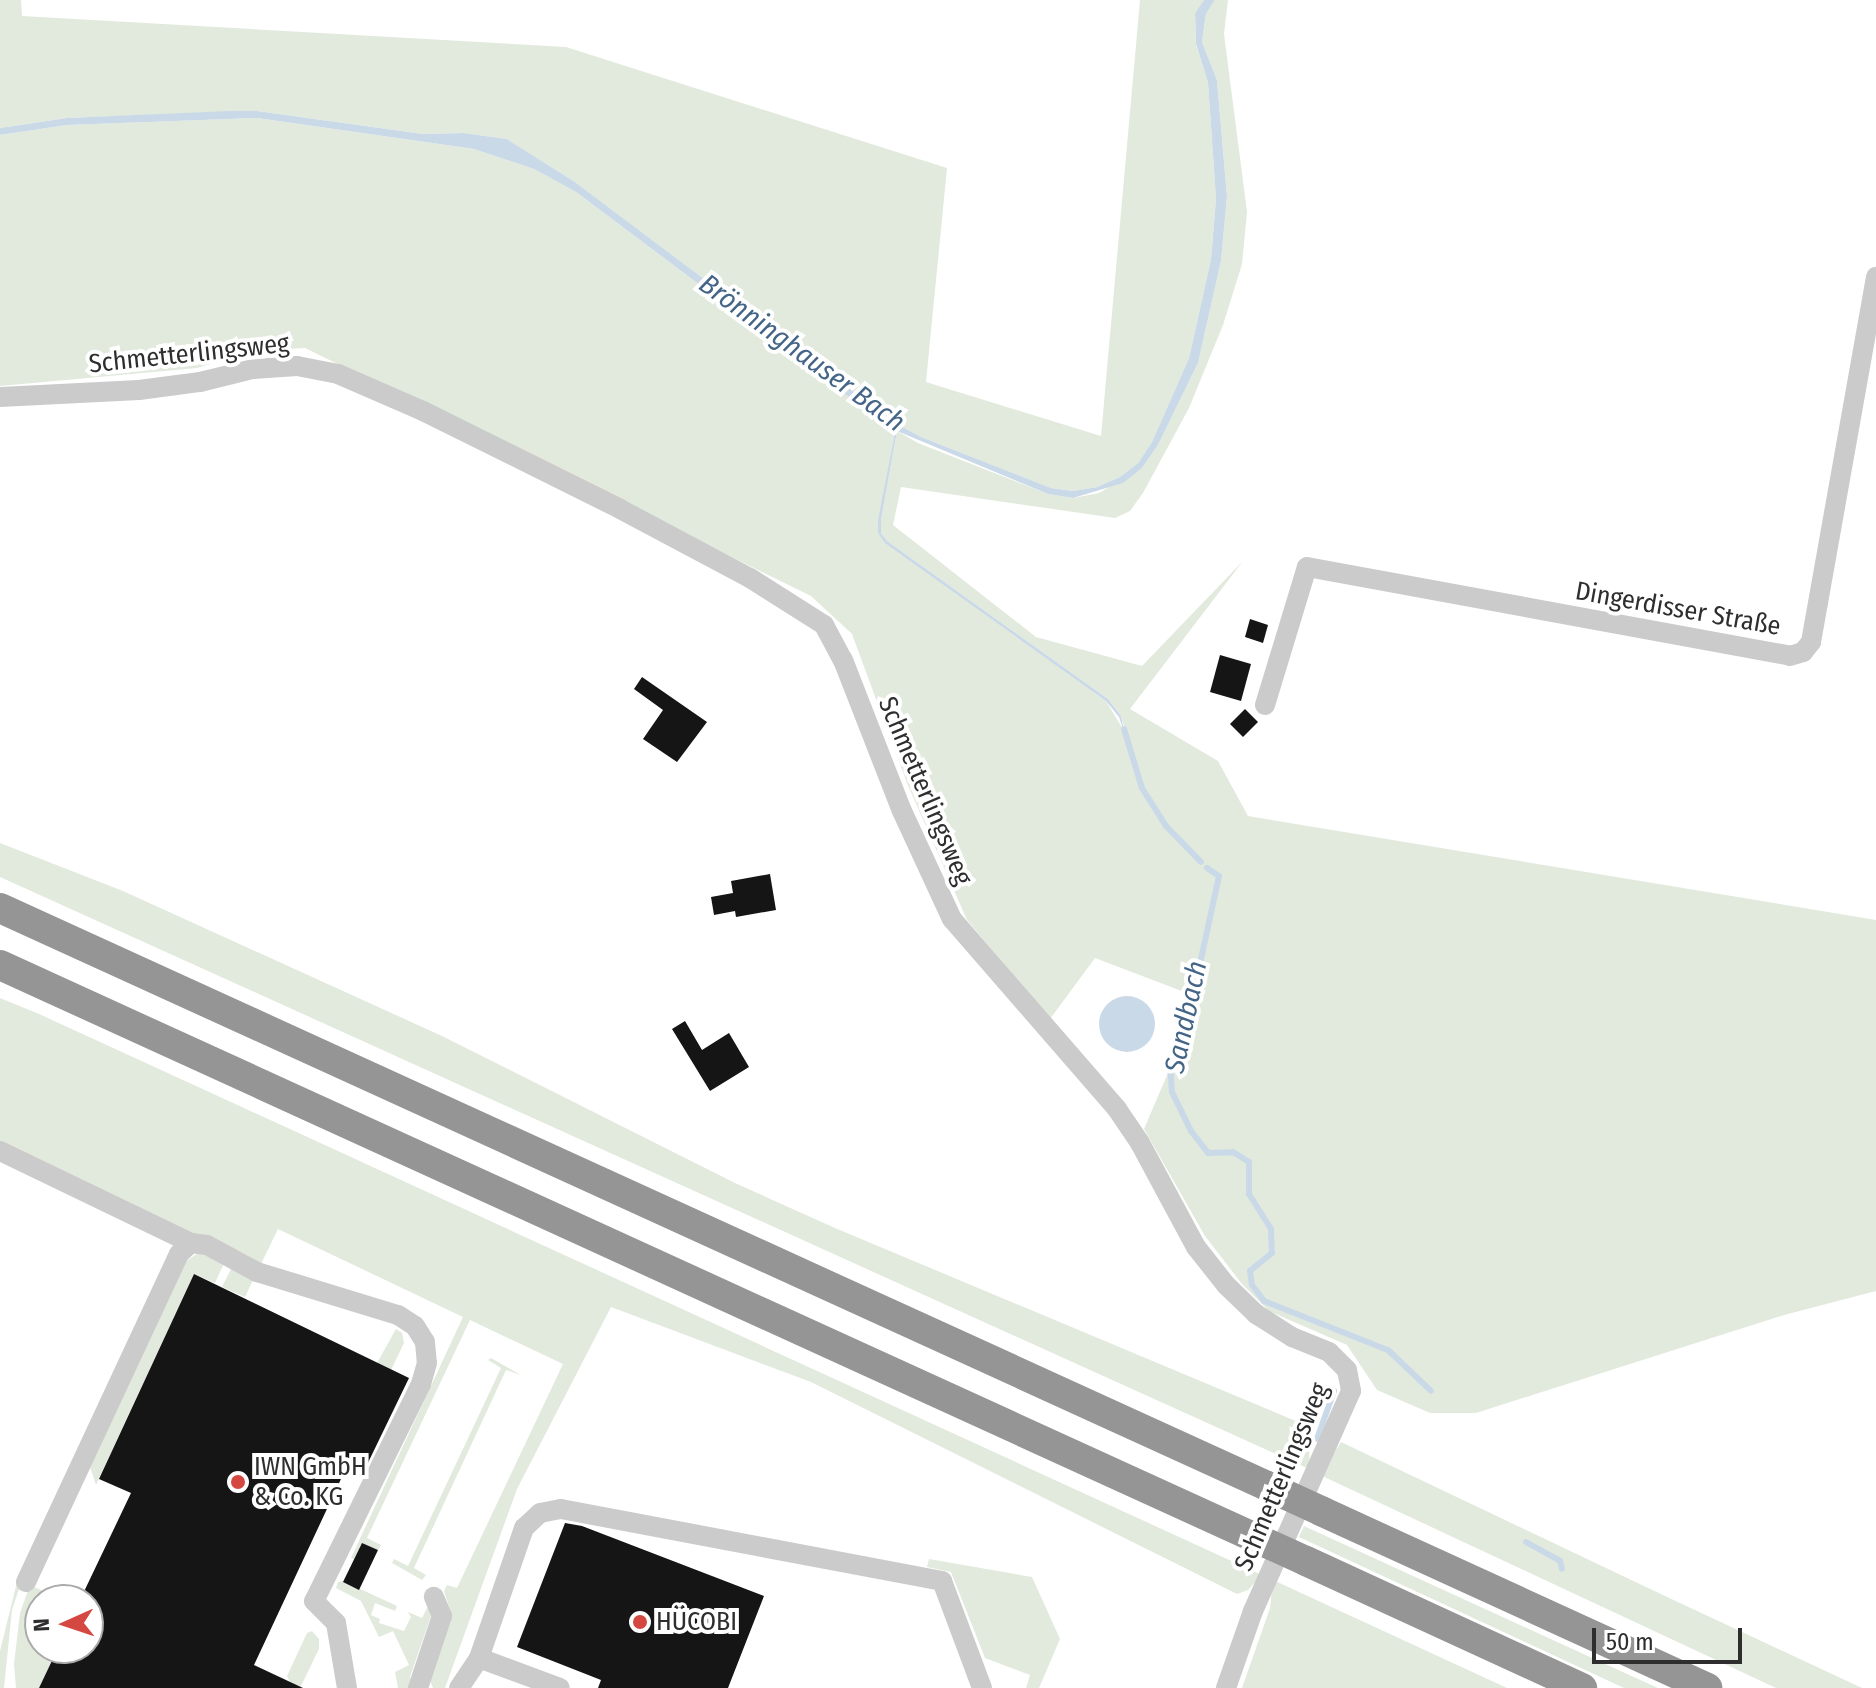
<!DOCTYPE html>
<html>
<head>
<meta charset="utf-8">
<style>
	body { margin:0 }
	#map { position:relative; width:1876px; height:1688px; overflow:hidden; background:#fff; font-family:"Fira Sans Condensed",sans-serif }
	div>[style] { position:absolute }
	.green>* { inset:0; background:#e2eadd }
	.water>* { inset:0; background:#cad9e8 }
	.round { border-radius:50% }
	.stream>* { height:6px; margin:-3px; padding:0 3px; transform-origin:3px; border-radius:3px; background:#cad9e8 }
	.building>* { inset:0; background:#151515 }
	.minor>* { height:20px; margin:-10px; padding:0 10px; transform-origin:10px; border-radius:10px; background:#cbcbcb }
	.highway>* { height:30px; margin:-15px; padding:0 15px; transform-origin:15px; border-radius:15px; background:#959595 }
	.highway-bridge>* { height:30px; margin:-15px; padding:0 15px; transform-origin:15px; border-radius:15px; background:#959595 }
	.dots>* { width:22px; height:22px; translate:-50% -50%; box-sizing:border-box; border:4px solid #fff; border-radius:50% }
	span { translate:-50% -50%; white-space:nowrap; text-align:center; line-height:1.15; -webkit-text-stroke:8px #fff; paint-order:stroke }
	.street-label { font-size:26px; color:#2e2e2e }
	.poi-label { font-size:26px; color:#2e2e2e }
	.left { translate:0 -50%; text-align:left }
	.water-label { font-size:28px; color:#446587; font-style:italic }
	.north { position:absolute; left:24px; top:1584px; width:80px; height:80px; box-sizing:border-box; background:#fff; border:2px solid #ababab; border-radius:50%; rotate:267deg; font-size:22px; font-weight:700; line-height:32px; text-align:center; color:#2e2e2e }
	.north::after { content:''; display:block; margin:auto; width:28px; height:36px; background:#d44841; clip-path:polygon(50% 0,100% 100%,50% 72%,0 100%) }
	.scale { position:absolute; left:1592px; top:1628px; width:150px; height:36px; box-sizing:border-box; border:4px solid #2e2e2e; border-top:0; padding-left:10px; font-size:24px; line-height:28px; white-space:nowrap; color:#2e2e2e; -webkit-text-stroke:6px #fff; paint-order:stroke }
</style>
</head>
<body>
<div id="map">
	<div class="green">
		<div style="clip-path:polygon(0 0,21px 0,22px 16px,566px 47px,947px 168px,926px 382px,1101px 436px,1140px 0,1204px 0,1195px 13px,1196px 45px,1208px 83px,1216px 199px,1211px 259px,1189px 358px,1152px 442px,1138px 463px,1120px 477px,1097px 487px,1073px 491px,1051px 488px,921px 437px,897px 424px,575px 182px,507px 139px,464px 133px,423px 134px,257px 111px,67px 118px,0 128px)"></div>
		<div style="clip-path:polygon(1215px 0,1228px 0,1224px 34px,1247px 212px,1242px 264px,1223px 325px,1189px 408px,1143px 493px,1130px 511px,1115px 518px,901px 487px,893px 525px,1036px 637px,1142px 666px,1243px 561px,1130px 709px,1218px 761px,1248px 816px,1876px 920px,1876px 1291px,1784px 1315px,1476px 1413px,1430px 1413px,1377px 1390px,1347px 1345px,1269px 1311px,1242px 1284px,1205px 1236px,1144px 1129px,1200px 998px,1095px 958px,1050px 1019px,967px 920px,907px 783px,852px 634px,811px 596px,305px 348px,254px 351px,197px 368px,0 386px,0 135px,67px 125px,257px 118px,474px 149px,534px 169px,576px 192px,889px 427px,894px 438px,878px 533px,885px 542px,1106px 701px,1126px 734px,1121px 716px,1108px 699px,887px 541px,881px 533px,881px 520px,897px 431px,918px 443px,1048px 494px,1073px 498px,1099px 493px,1142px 468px,1158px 445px,1198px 363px,1221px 261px,1227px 197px,1217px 80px,1202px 42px,1206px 14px)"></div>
		<div style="clip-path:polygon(0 843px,123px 891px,442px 1036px,735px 1183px,835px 1228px,1310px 1427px,1309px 1469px,0 877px)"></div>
		<div style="clip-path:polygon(0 998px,39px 1014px,1262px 1575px,1248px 1590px,1237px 1594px,811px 1382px,611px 1307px,517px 1489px,445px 1688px,433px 1688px,429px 1678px,451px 1613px,444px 1591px,447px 1585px,457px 1588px,563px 1364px,470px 1320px,367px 1538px,381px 1545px,378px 1550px,362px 1543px,354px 1559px,351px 1558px,463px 1317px,278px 1229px,260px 1266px,188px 1238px,22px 1580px,12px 1610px,4px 1688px,0 1688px,0 1651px,18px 1578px,180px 1232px,0 1143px)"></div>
		<div style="clip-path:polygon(198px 1253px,225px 1261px,215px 1283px,194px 1274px,96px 1485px,90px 1467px,178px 1267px)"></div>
		<div style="clip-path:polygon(233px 1265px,254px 1278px,245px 1297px,222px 1287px)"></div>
		<div style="clip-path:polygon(396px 1329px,402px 1333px,404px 1343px,391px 1370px,377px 1363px)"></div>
		<div style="clip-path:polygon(491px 1358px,521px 1375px,506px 1370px,414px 1568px,426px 1575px,422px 1580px,392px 1563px,394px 1559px,408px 1566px,501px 1368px,488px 1360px)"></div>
		<div style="clip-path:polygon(1341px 1442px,1665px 1596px,1862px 1688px,1776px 1688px,1320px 1475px)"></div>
		<div style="clip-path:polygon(1304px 1526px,1625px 1673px,1658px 1688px,1624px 1688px,1299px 1537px)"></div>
		<div style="clip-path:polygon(929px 1559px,1032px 1577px,1060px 1639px,1039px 1688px,1026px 1688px,1030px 1675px,985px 1658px,951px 1572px,927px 1567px)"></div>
		<div style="clip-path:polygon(1273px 1580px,1507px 1688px,1242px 1688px,1270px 1608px)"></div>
		<div style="clip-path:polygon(343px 1581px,397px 1606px,395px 1611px,375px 1603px,371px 1615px,380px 1619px,379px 1623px,404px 1631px,411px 1617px,408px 1612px,422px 1618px,428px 1606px,432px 1613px,410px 1677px,412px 1688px,398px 1688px,395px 1672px,409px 1665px,393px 1631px,379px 1637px,361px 1601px,336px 1588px,338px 1582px)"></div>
		<div style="clip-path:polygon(30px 1585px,63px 1600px,40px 1600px,40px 1648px,58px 1648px,39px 1688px,16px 1688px,14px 1664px,20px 1613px)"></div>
		<div style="clip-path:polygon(312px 1631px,319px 1639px,319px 1649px,300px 1688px,293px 1687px,287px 1676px,307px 1633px)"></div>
	</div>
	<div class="water">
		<div style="clip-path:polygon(1204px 0,1215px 0,1206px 14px,1202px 42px,1217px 80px,1227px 197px,1221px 261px,1198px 363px,1158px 445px,1142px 468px,1123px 483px,1073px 498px,1048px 494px,897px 431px,881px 520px,881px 533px,887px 541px,1108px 699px,1121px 716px,1125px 735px,1119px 717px,1106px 701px,885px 543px,878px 533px,878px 520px,894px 438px,889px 427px,576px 192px,534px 169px,474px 149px,257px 118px,67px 125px,0 135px,0 128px,67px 118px,229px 111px,257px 111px,423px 134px,464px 133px,507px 139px,575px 182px,897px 424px,921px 437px,1051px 488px,1073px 491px,1097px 487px,1120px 477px,1138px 463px,1152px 442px,1189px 358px,1211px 259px,1216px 199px,1208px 83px,1196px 44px,1195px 13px)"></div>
		<div class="round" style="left:1099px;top:996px;width:56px;height:56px"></div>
	</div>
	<div class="stream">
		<div style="left:1124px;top:729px;width:62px;rotate:73deg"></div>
		<div style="left:1142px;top:788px;width:45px;rotate:57.7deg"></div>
		<div style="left:1166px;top:826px;width:50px;rotate:45.8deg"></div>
		<div style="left:1207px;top:868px;width:14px;rotate:34deg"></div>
		<div style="left:1219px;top:876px;width:90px;rotate:102.2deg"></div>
		<div style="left:1200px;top:964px;width:104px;rotate:106.7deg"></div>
		<div style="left:1170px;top:1064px;width:28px;rotate:86deg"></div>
		<div style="left:1172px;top:1092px;width:43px;rotate:64deg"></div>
		<div style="left:1191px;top:1131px;width:28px;rotate:52deg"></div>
		<div style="left:1208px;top:1153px;width:25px;rotate:-2deg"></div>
		<div style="left:1233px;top:1152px;width:19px;rotate:32deg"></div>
		<div style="left:1249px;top:1162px;width:32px;rotate:90deg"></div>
		<div style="left:1249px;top:1194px;width:41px;rotate:57.8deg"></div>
		<div style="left:1271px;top:1229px;width:24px;rotate:88deg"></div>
		<div style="left:1272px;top:1253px;width:28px;rotate:141deg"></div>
		<div style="left:1250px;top:1271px;width:14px;rotate:82deg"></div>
		<div style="left:1252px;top:1285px;width:20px;rotate:53deg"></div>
		<div style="left:1264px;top:1301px;width:133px;rotate:21.6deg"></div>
		<div style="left:1388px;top:1350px;width:59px;rotate:43.6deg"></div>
		<div style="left:1317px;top:1439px;width:51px;rotate:-70.5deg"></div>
		<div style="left:1526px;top:1542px;width:39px;rotate:29deg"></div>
		<div style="left:1560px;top:1561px;width:8px;rotate:76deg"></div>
	</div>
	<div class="building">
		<div style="clip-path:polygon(1250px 619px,1268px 625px,1263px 643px,1245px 637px)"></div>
		<div style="clip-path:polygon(1220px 655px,1251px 664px,1241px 701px,1210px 692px)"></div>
		<div style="clip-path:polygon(642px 677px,707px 722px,677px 762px,643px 739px,663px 710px,634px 689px)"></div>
		<div style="clip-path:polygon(1245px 709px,1258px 722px,1243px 737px,1230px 724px)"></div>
		<div style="clip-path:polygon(770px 874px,776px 910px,736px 917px,735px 911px,714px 915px,711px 897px,733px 893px,731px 881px)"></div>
		<div style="clip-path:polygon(685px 1021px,702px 1050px,729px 1033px,749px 1067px,710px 1091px,672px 1029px)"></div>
		<div style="clip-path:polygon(194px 1274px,409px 1378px,364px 1471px,348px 1464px,254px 1665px,303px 1688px,39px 1688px,58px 1648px,88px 1648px,88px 1600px,80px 1600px,131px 1493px,99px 1479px)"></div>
		<div style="clip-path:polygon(565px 1523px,582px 1526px,764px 1596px,728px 1688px,598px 1688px,601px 1680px,517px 1647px)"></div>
		<div style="clip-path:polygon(362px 1543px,378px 1550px,359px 1590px,343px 1582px)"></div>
	</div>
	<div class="minor">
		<div style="left:0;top:397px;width:139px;rotate:-2.9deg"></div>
		<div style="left:139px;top:390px;width:62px;rotate:-7.5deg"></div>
		<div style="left:200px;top:382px;width:55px;rotate:-13.8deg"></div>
		<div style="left:253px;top:369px;width:44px;rotate:-3.9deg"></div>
		<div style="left:297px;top:366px;width:42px;rotate:11deg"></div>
		<div style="left:338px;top:374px;width:93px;rotate:23.5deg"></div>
		<div style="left:423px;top:411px;width:220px;rotate:26.4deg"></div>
		<div style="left:620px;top:509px;width:147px;rotate:28deg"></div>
		<div style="left:750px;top:578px;width:88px;rotate:32.4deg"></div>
		<div style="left:824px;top:625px;width:40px;rotate:62deg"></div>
		<div style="left:843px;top:660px;width:162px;rotate:68.7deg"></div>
		<div style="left:902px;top:811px;width:119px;rotate:65.2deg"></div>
		<div style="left:952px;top:919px;width:252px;rotate:49deg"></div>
		<div style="left:1117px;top:1109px;width:41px;rotate:55.9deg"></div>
		<div style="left:1140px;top:1143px;width:118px;rotate:61.7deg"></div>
		<div style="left:1196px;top:1247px;width:48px;rotate:51.7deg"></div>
		<div style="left:1226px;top:1285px;width:42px;rotate:44deg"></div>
		<div style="left:1256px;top:1314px;width:43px;rotate:32.6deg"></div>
		<div style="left:1292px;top:1337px;width:40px;rotate:22deg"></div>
		<div style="left:1329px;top:1352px;width:25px;rotate:45deg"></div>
		<div style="left:1347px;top:1370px;width:21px;rotate:79deg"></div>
		<div style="left:1351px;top:1391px;width:241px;rotate:114deg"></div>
		<div style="left:1253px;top:1611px;width:82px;rotate:109.3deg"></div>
		<div style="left:1265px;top:705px;width:144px;rotate:-73.1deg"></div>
		<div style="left:1307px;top:567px;width:491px;rotate:10.4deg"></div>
		<div style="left:1790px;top:656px;width:14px;rotate:-17deg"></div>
		<div style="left:1803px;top:652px;width:13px;rotate:-51deg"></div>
		<div style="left:1811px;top:642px;width:371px;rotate:-79.9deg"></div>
		<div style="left:0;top:1151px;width:212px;rotate:25.7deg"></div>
		<div style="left:26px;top:1582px;width:362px;rotate:-65deg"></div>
		<div style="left:179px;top:1254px;width:16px;rotate:-43deg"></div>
		<div style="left:191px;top:1243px;width:16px;rotate:7deg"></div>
		<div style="left:207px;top:1245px;width:57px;rotate:28.4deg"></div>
		<div style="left:257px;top:1272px;width:147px;rotate:17deg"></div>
		<div style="left:398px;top:1315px;width:20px;rotate:33deg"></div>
		<div style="left:415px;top:1326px;width:19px;rotate:58deg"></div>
		<div style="left:425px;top:1342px;width:21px;rotate:85deg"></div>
		<div style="left:427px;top:1363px;width:22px;rotate:106deg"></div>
		<div style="left:421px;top:1384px;width:242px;rotate:116.2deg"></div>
		<div style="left:314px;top:1601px;width:31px;rotate:45deg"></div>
		<div style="left:336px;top:1623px;width:66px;rotate:80.4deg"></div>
		<div style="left:479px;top:1658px;width:86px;rotate:20.3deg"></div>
		<div style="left:418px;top:1688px;width:76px;rotate:-71.6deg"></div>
		<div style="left:442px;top:1616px;width:21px;rotate:-113deg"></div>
		<div style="left:459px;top:1688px;width:36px;rotate:-56deg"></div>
		<div style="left:479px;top:1658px;width:138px;rotate:-70.9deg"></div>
		<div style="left:524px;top:1528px;width:22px;rotate:-43deg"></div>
		<div style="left:540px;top:1513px;width:21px;rotate:-11deg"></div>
		<div style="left:561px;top:1509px;width:388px;rotate:10.7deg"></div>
		<div style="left:942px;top:1581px;width:114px;rotate:69.5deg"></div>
	</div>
	<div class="highway">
		<div style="left:0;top:908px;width:1393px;rotate:24.52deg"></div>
		<div style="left:0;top:965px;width:1375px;rotate:24.53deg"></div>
		<div style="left:1321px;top:1511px;width:425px;rotate:24.6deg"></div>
		<div style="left:1306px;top:1561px;width:304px;rotate:24.7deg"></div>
	</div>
	<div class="highway-bridge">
		<div style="left:1267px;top:1486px;width:60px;rotate:24.8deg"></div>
		<div style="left:1251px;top:1536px;width:60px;rotate:24.4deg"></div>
	</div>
	<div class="dots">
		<div style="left:238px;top:1482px;background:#d44841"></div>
		<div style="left:640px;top:1622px;background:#d44841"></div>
	</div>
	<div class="street-label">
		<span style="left:189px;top:354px;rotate:-6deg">Schmetterlingsweg</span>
		<span style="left:1678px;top:609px;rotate:10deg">Dingerdisser Straße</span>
		<span style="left:925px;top:791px;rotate:67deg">Schmetterlingsweg</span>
		<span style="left:1282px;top:1477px;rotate:-67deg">Schmetterlingsweg</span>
	</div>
	<div class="poi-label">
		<span class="left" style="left:254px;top:1482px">IWN GmbH<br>&amp; Co. KG</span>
		<span class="left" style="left:656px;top:1622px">HÜCOBI</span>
	</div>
	<div class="water-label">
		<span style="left:802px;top:353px;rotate:36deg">Brönninghauser Bach</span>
		<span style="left:1186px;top:1017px;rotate:-78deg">Sandbach</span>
	</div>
	<div class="north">N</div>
	<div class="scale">50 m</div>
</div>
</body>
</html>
